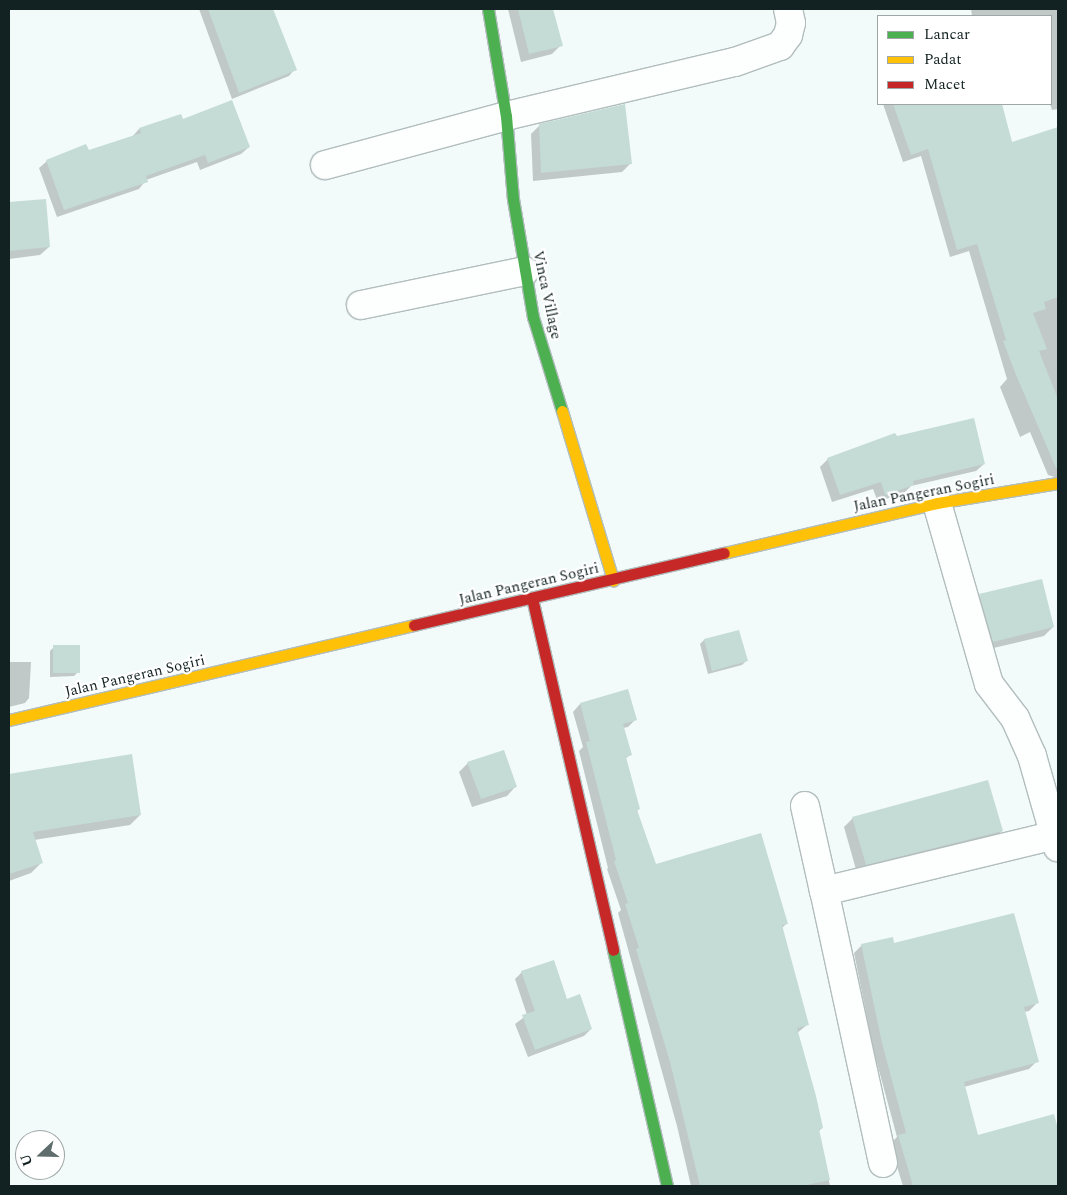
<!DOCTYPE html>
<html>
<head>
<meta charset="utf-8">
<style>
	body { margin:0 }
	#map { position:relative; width:1067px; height:1195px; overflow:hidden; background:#f2fafa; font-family:Spectral,serif }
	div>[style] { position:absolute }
	.shadow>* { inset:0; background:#0003 }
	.building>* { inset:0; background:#c4dcd5 }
	.roads { filter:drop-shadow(1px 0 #b2bdbd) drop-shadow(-1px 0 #b2bdbd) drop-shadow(0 1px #b2bdbd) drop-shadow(0 -1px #b2bdbd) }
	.street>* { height:28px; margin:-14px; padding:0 14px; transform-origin:14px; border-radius:14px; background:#fdfefe }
	.fast>* { height:11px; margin:-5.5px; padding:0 5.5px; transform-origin:5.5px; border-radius:5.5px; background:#4caf50 }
	.slow>* { height:11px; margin:-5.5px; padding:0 5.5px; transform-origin:5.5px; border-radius:5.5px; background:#ffc107 }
	.jam>* { height:11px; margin:-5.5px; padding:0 5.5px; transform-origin:5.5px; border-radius:5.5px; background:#c62828 }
	span { translate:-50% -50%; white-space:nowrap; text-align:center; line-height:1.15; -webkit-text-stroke:4.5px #fff; paint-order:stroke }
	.street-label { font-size:15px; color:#122121 }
	.frame { position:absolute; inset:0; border:10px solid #122121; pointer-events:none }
	.legend { position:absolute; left:877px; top:15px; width:175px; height:90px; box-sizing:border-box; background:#fff; border:1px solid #a0a6a6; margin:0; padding:6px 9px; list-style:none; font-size:15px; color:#122121 }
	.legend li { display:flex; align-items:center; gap:10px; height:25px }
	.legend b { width:25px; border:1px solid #a0a6a6 }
	.north { position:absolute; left:15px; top:1130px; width:50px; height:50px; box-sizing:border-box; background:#fff; border:1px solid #a0a6a6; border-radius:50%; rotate:249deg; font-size:14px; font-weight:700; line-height:20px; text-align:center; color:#122121 }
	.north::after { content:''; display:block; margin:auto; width:18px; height:22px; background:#606d6d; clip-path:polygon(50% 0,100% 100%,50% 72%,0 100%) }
</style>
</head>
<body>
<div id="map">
	<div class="shadow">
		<div style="clip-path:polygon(199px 9px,247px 9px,258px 39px,295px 69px,289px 76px,232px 99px)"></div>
		<div style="clip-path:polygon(508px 9px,552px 9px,561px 45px,552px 54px,521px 62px)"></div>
		<div style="clip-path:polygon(971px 9px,1058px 9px,1058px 109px,1052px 110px,1050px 104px,1051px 16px,972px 16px)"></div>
		<div style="clip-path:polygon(883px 104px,1000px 104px,1012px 143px,1055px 129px,1058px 139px,1058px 478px,1048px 475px,1030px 432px,1020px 437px,1000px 387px,1007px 379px,969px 251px,950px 257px,921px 156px,903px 162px)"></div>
		<div style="clip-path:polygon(182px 121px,249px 147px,241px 154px,200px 170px,197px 162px,146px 180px,139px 189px,57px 217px,39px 168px,47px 161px,88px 152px,132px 137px,139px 129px)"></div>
		<div style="clip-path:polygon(540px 125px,631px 163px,622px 172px,533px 181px,531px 134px)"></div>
		<div style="clip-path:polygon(44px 200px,49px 247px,40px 255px,9px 259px,9px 204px)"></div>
		<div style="clip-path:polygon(896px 438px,984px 464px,976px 471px,911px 486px,905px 492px,878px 502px,873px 489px,832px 502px,820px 467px,828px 459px)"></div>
		<div style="clip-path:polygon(980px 596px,1053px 627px,1044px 636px,985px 650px,972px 605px)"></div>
		<div style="clip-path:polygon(704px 640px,746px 661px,742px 665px,708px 674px,700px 644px)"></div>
		<div style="clip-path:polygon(54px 647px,78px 672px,74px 676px,50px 677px,50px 651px)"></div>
		<div style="clip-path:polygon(9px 662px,31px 662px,29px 698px,25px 703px,9px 707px)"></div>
		<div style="clip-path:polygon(627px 691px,636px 719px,628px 727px,623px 728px,630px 755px,625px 759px,639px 809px,637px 811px,655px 865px,787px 923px,782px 928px,807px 1025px,797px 1033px,822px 1128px,818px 1132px,830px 1186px,691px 1186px,677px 1126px,618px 913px,621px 910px,607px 869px,608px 868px,579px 751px,583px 747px,573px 712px,580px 704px)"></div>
		<div style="clip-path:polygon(131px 755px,140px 815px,130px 825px,34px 840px,41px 863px,31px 873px,9px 881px,9px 775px)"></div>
		<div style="clip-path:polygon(468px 763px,515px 787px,507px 796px,472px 807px,459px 772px)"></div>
		<div style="clip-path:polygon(853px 818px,1002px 831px,993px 840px,857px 873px,844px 827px)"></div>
		<div style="clip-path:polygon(893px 944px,1037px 1003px,1029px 1011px,1024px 1012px,1037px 1061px,1029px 1069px,964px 1087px,977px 1137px,1054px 1116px,1058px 1133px,1058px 1186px,903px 1186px,890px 1144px,897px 1137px,874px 1052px,854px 953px,862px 945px)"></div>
		<div style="clip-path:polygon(522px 972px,566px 1001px,591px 1029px,584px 1036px,528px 1057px,515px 1024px,527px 1015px,515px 979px)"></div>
	</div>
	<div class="building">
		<div style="clip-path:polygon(208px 9px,273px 9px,297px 70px,239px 93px)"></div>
		<div style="clip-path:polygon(518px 9px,553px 9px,563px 46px,529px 54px)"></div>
		<div style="clip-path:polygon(232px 100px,250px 147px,208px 163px,205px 155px,146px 176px,148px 182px,64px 210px,46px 160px,86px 144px,89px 150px,141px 133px,139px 128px,181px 114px,183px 119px)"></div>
		<div style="clip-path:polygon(625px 104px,632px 164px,541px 173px,539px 124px)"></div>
		<div style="clip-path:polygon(893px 104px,1002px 104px,1012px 142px,1058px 127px,1058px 297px,1044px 302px,1046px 309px,1033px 313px,1047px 349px,1039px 351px,1058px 399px,1058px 468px,1056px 468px,1016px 375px,1003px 341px,1006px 340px,977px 244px,957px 250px,928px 149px,911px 155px)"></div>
		<div style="clip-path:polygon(46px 199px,50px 247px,9px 251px,9px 202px)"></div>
		<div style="clip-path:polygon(974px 418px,985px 464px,913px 481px,914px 485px,885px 495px,881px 482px,840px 495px,827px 458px,895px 433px,897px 436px)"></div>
		<div style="clip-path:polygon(1042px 579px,1054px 627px,993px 642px,979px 594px)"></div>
		<div style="clip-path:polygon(739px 630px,748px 661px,712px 671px,704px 639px)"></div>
		<div style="clip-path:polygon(53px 645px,80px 645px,80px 673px,53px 673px)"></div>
		<div style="clip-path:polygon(628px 689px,637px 720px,623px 724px,632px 755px,626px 757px,640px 809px,637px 810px,656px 864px,761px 833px,788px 924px,782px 925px,809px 1025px,797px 1028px,816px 1096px,823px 1128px,819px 1129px,830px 1180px,802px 1186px,700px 1186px,670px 1062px,636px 949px,639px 948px,625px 904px,628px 903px,614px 861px,616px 860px,586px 742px,590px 741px,580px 703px)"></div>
		<div style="clip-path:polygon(504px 750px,517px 787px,481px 799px,467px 762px)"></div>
		<div style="clip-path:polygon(132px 754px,141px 815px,33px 832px,43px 863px,9px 874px,9px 774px)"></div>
		<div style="clip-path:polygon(988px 780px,1003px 831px,866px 865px,852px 817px)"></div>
		<div style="clip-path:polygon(1014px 913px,1039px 1003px,1024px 1007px,1039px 1062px,964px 1082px,978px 1135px,1054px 1114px,1058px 1129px,1058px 1186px,913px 1186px,898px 1135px,906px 1133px,882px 1043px,861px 944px,893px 937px,894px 943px)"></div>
		<div style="clip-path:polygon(554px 960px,567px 999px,580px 994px,592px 1029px,535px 1050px,522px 1015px,535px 1011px,521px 971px)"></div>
	</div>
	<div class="roads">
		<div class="street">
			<div style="left:325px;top:165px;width:188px;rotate:-15.1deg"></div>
			<div style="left:506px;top:116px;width:235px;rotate:-13.3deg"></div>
			<div style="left:735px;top:62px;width:48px;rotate:-19.6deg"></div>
			<div style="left:780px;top:46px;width:14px;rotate:-54deg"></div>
			<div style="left:788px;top:35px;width:12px;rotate:-76deg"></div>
			<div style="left:791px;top:23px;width:14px;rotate:-102deg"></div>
			<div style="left:361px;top:305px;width:167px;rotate:-11.7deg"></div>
			<div style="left:937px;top:503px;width:188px;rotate:74deg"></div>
			<div style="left:989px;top:684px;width:43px;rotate:52.6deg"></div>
			<div style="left:1015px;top:718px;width:42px;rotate:65.9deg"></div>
			<div style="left:1032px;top:756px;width:95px;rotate:74.1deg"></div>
			<div style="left:805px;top:806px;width:87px;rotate:77.4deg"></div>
			<div style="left:883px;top:1163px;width:278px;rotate:-102.2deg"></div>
			<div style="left:824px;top:891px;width:238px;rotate:-13.6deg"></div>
		</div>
		<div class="fast">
			<div style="left:488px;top:9px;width:109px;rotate:80.5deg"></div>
			<div style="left:506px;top:116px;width:83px;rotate:85.2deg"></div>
			<div style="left:513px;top:199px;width:120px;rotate:80.4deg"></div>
			<div style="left:533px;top:317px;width:98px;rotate:72.9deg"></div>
			<div style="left:613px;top:950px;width:242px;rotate:77.1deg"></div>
		</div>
		<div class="slow">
			<div style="left:562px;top:411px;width:177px;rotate:73.2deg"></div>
			<div style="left:724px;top:553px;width:219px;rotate:-13.2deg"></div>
			<div style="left:937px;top:503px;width:123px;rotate:-9.4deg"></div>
			<div style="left:9px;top:720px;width:416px;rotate:-13.2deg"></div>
		</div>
		<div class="jam">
			<div style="left:532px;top:598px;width:361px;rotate:77deg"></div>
			<div style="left:414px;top:625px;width:318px;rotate:-13.1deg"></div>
		</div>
	</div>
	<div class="street-label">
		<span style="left:547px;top:295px;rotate:78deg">Vinca Village</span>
		<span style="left:924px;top:493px;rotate:-11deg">Jalan Pangeran Sogiri</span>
		<span style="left:529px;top:584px;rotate:-13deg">Jalan Pangeran Sogiri</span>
		<span style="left:135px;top:676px;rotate:-13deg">Jalan Pangeran Sogiri</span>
	</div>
	<div class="frame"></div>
	<ul class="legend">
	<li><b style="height:6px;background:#4caf50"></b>Lancar</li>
	<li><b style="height:6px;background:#ffc107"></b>Padat</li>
	<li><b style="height:6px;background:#c62828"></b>Macet</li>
	</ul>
	<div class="north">U</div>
</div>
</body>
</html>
